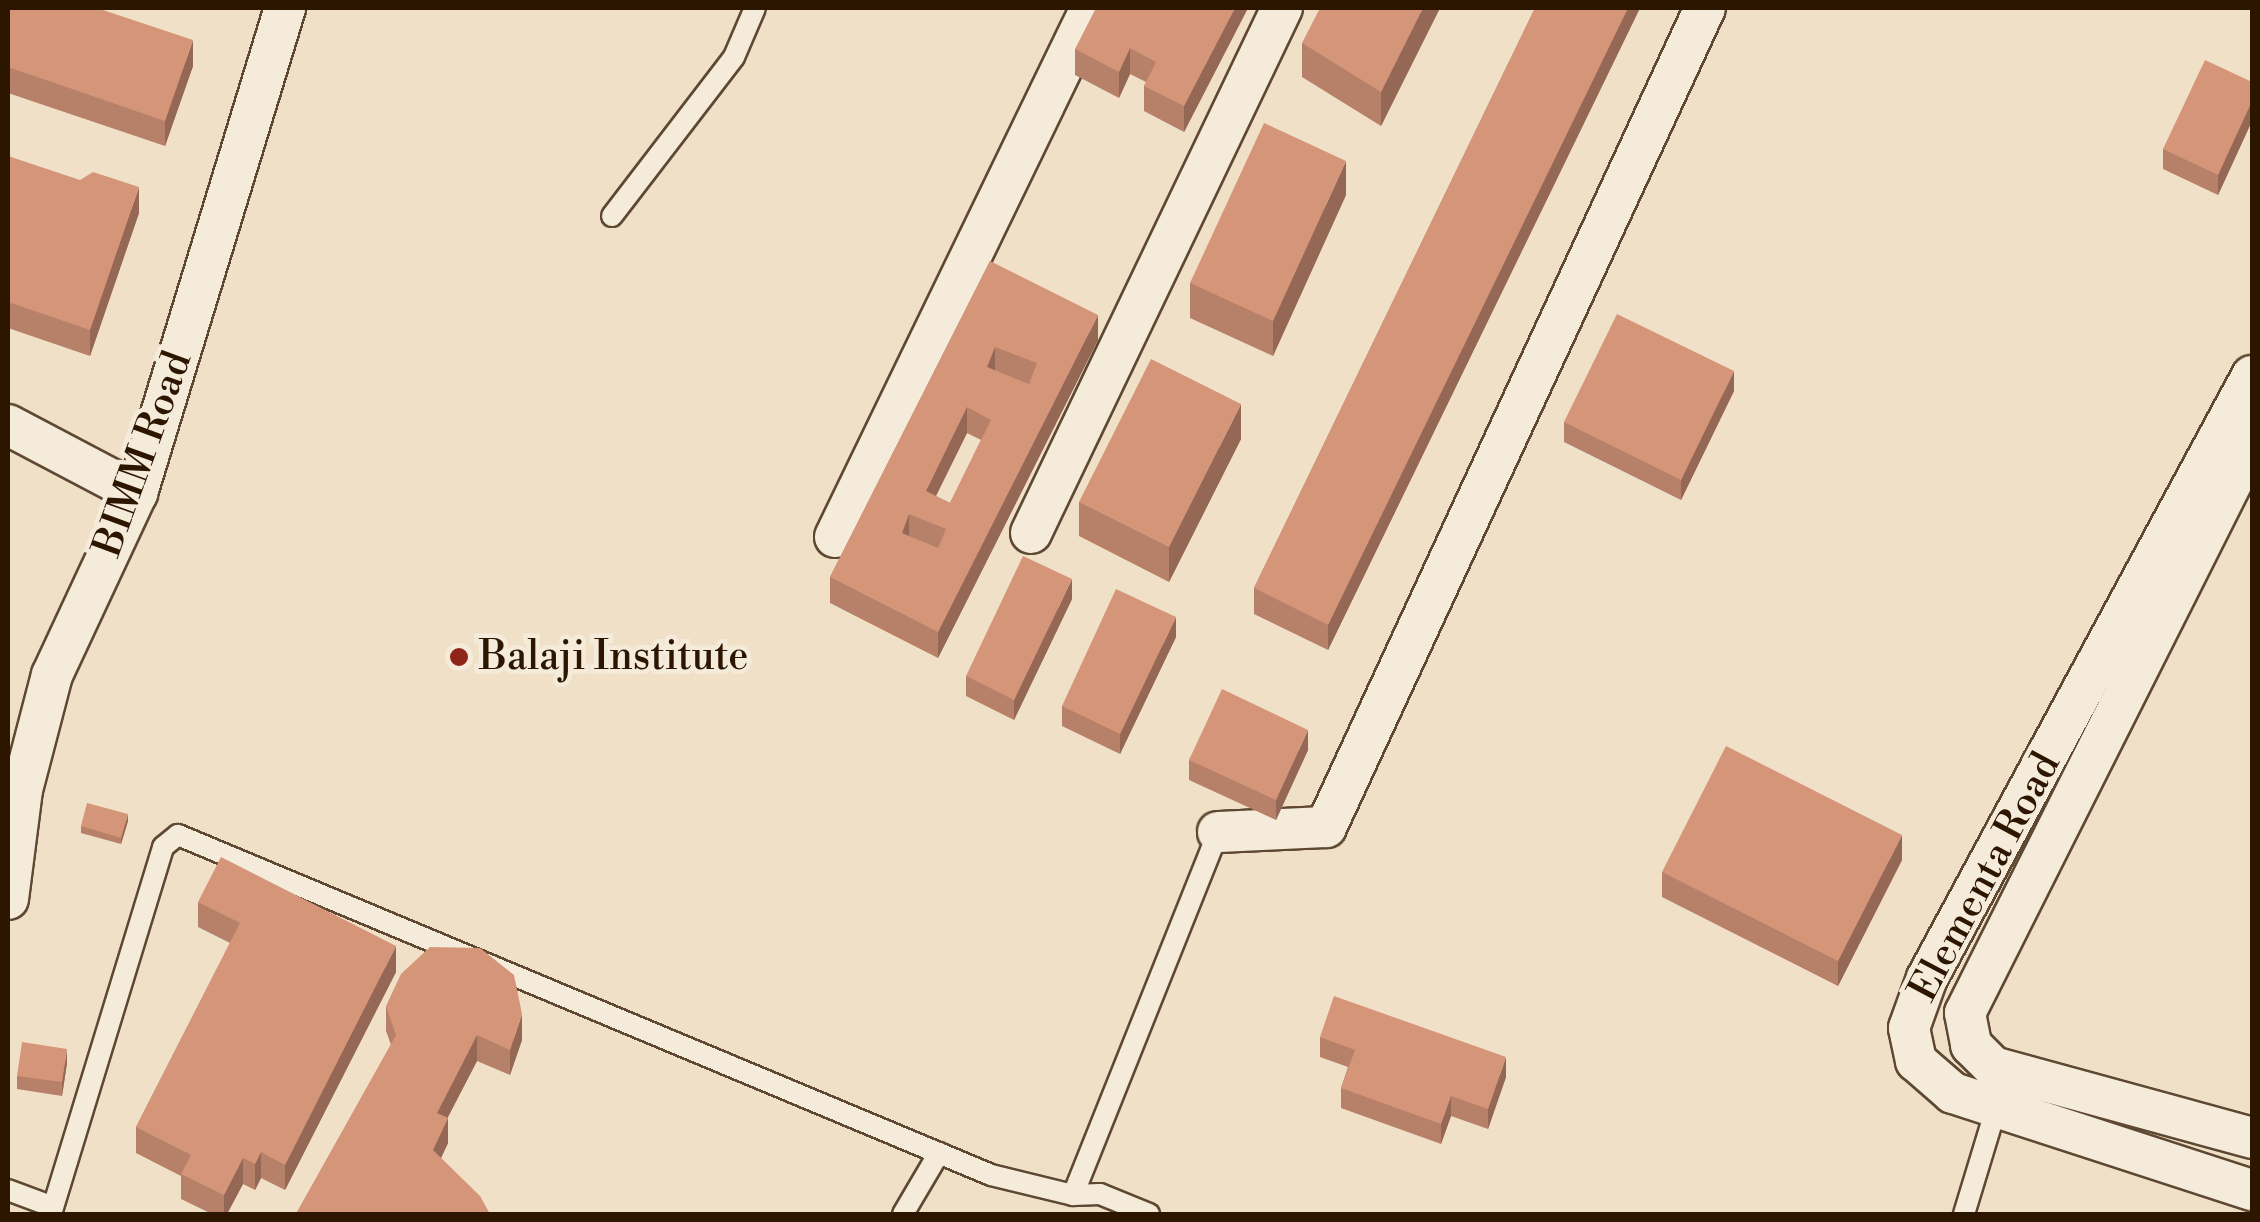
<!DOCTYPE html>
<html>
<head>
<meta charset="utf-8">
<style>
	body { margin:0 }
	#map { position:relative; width:2260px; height:1222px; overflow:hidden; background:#f0e0c8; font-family:"Libre Bodoni",serif }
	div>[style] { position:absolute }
	.roads { filter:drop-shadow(2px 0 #5e4832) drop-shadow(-2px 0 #5e4832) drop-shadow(0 2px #5e4832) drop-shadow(0 -2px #5e4832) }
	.service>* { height:20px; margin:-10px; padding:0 10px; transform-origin:10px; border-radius:10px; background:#f5ebdb }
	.minor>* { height:40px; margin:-20px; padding:0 20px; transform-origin:20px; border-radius:20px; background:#f5ebdb }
	.wall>* { inset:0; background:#b78068 }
	.shaded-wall>* { inset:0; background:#956855 }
	.building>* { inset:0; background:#d59579 }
	.dots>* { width:28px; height:28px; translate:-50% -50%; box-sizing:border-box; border:5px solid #f5ebdb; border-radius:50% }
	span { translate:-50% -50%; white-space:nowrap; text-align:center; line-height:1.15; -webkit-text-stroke:9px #f5ebdb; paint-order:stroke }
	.street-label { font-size:40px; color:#2d1600 }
	.poi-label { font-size:40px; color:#2d1600 }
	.left { translate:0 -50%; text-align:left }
	.frame { position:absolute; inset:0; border:10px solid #2d1600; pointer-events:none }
</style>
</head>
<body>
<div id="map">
	<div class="roads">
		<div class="service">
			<div style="left:612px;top:216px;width:200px;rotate:-52.5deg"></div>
			<div style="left:734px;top:57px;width:53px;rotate:-66.8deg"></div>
			<div style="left:8px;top:1190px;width:46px;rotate:20.4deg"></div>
			<div style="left:1073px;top:1195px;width:27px;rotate:-2deg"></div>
			<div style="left:1100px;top:1194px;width:53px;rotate:22.2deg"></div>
			<div style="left:51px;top:1214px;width:384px;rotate:-73deg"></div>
			<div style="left:163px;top:847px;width:19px;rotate:-39deg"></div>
			<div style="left:178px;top:835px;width:881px;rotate:22.69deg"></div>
			<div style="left:991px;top:1175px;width:84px;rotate:13.7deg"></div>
			<div style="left:1073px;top:1195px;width:391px;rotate:-68.2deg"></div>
			<div style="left:903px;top:1214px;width:71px;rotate:-59.5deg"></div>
			<div style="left:1964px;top:1214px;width:110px;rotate:-73.1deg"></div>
		</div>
		<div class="minor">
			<div style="left:2252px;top:376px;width:684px;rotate:118.36deg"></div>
			<div style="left:1927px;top:978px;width:53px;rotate:109.8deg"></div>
			<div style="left:1909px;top:1028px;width:34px;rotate:78deg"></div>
			<div style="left:1916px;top:1061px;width:49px;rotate:40.9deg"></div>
			<div style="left:1953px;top:1093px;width:314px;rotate:18deg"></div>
			<div style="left:8px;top:425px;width:146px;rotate:27.8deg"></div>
			<div style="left:2252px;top:442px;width:639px;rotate:116.69deg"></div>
			<div style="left:1965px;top:1013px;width:33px;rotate:79deg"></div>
			<div style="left:1971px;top:1045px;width:31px;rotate:45deg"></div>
			<div style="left:1993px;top:1067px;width:269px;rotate:15.3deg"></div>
			<div style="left:1031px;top:533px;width:582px;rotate:-64.45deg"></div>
			<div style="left:835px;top:537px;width:588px;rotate:-64.18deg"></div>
			<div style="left:1218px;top:832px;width:108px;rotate:-2.7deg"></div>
			<div style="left:1326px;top:827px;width:902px;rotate:-65.17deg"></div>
			<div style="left:8px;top:899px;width:110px;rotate:-82.7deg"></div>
			<div style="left:22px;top:790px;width:119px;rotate:-75.4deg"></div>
			<div style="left:52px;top:675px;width:201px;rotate:-65deg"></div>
			<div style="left:137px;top:493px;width:507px;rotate:-73.03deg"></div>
		</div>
	</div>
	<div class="wall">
		<div style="clip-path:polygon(8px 8px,193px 66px,165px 146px,8px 93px)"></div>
		<div style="clip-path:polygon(1248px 8px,1184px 132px,1144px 111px,1144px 86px,1146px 82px,1130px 74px,1119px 98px,1075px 75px,1075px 49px)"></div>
		<div style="clip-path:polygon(1440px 8px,1381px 126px,1302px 77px,1302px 43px)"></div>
		<div style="clip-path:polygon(1535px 8px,1640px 8px,1328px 650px,1254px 614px,1254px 588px)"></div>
		<div style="clip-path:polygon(2252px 82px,2252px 121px,2218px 195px,2163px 169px,2163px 149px)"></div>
		<div style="clip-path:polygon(8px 156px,139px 213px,90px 356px,8px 328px)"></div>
		<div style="clip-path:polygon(1346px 195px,1273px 356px,1190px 318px,1190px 283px)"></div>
		<div style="clip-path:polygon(evenodd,990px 261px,1098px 340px,938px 658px,830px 603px,830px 577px,990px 261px,967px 433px,981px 440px,950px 503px,936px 496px,967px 433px)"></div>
		<div style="clip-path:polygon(1734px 391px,1681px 500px,1564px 442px,1564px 422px)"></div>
		<div style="clip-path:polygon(1241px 439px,1169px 582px,1079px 536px,1079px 502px)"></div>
		<div style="clip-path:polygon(1072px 599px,1014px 720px,966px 696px,966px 676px)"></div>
		<div style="clip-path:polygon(1176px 637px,1120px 754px,1062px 726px,1062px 706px)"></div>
		<div style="clip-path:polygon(1308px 750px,1276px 820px,1189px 780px,1189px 760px)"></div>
		<div style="clip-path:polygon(128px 821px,121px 844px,81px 833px,81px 826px)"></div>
		<div style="clip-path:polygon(1902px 860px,1838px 986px,1662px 897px,1662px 872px)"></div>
		<div style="clip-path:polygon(198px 902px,396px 972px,285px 1190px,261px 1178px,255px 1190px,243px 1184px,227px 1214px,212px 1214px,181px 1199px,181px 1176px,136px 1153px,136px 1127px,230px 943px,198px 927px)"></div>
		<div style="clip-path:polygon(386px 1006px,522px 1040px,510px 1075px,477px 1061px,448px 1117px,448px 1143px,441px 1158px,296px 1214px,391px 1045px,386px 1031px)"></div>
		<div style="clip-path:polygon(1320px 1037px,1506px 1077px,1488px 1129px,1451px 1116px,1441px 1144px,1341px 1108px,1341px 1088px,1348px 1067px,1320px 1057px)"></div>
		<div style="clip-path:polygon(67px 1063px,62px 1096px,17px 1089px,17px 1076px)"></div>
	</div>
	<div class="shaded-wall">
		<div style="clip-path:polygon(1235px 8px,1248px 8px,1184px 132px,1184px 106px)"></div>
		<div style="clip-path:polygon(1423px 8px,1440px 8px,1381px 126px,1381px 92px)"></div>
		<div style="clip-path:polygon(1628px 8px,1640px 8px,1328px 650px,1328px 625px)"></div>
		<div style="clip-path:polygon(193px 40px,193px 66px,165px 146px,165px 121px)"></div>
		<div style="clip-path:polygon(1130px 48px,1130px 74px,1119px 98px,1119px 72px)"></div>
		<div style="clip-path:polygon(2252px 101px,2252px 121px,2218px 195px,2218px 175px)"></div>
		<div style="clip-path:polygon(1346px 161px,1346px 195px,1273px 356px,1273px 321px)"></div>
		<div style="clip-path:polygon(139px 187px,139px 213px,90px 356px,90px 330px)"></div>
		<div style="clip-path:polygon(1098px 315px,1098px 340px,938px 658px,938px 632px)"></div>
		<div style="clip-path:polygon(995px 347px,995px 372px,987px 367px)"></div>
		<div style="clip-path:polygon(1734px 371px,1734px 391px,1681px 500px,1681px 480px)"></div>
		<div style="clip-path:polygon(1241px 404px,1241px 439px,1169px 582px,1169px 547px)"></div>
		<div style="clip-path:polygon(967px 407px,967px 433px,926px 516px,926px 491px)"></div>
		<div style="clip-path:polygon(909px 514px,909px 539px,902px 533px)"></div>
		<div style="clip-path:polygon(1072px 579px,1072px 599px,1014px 720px,1014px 700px)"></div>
		<div style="clip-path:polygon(1176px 617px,1176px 637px,1120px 754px,1120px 734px)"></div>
		<div style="clip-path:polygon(1308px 730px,1308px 750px,1276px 820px,1276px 800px)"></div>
		<div style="clip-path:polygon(128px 814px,128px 821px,121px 844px,121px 838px)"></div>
		<div style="clip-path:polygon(1902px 835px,1902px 860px,1838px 986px,1838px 961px)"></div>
		<div style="clip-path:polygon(396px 946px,396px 972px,285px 1190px,285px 1165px)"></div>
		<div style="clip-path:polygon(522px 1014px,522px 1040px,510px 1075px,510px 1050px)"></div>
		<div style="clip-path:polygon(477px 1035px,477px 1061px,437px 1138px,437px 1113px)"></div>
		<div style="clip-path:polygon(67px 1049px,67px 1063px,62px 1096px,62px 1082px)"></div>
		<div style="clip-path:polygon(1506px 1057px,1506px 1077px,1488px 1129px,1488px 1109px)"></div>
		<div style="clip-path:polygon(1451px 1096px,1451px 1116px,1441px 1144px,1441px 1124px)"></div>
		<div style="clip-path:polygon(448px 1118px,448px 1143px,433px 1175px,433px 1150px)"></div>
		<div style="clip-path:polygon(261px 1152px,261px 1178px,255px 1190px,255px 1164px)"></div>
		<div style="clip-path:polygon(243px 1158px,243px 1184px,227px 1214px,224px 1214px,224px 1195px)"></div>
	</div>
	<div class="building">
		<div style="clip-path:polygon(8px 8px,97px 8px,193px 40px,165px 121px,8px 67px)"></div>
		<div style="clip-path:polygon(1096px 8px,1235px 8px,1184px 106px,1144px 86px,1156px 62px,1130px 48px,1119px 72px,1075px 49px)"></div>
		<div style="clip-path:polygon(1320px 8px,1423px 8px,1381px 92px,1302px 43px)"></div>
		<div style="clip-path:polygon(1535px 8px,1628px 8px,1328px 625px,1254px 588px)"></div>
		<div style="clip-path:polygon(2205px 60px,2252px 82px,2252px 101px,2218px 175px,2163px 149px)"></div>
		<div style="clip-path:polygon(1264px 123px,1346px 161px,1273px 321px,1190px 283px)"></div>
		<div style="clip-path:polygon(8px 156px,80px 180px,93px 172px,139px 187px,90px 330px,8px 302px)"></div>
		<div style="clip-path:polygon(evenodd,990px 261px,1098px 315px,938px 632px,830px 577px,990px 261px,995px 347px,1037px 363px,1029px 384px,987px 367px,995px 347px,990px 261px,967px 407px,991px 420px,950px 503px,926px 491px,967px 407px,990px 261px,909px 514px,946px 529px,938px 548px,902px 533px,909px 514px)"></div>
		<div style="clip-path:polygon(1617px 314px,1734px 371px,1681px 480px,1564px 422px)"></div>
		<div style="clip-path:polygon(1151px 359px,1241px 404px,1169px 547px,1079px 502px)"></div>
		<div style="clip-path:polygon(1023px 556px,1072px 579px,1014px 700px,966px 676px)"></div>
		<div style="clip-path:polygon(1116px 589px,1176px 617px,1120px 734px,1062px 706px)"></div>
		<div style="clip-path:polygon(1222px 689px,1308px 730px,1276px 800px,1189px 760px)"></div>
		<div style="clip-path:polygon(1726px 746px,1902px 835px,1838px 961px,1662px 872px)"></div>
		<div style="clip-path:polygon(87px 803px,128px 814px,121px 838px,81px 826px)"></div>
		<div style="clip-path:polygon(221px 857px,396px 946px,285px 1165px,261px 1152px,255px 1164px,243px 1158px,224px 1195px,181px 1174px,191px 1155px,136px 1127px,240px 923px,198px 902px)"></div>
		<div style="clip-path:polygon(430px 947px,480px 948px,514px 975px,522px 1014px,510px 1050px,477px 1035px,437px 1113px,448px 1118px,433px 1150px,480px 1196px,490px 1214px,296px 1214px,396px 1035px,386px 1006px,401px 974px)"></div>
		<div style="clip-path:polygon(1334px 996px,1506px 1057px,1488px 1109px,1451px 1096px,1441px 1124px,1341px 1088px,1355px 1050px,1320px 1037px)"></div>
		<div style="clip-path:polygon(22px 1042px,67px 1049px,62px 1082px,17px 1076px)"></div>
	</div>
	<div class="dots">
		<div style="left:459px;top:657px;background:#8f2418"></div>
	</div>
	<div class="street-label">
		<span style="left:143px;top:454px;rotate:-70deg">BIMM Road</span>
		<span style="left:1985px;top:877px;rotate:-62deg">Elementa Road</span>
	</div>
	<div class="poi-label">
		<span class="left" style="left:479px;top:657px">Balaji Institute</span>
	</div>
	<div class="frame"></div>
</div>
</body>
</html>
